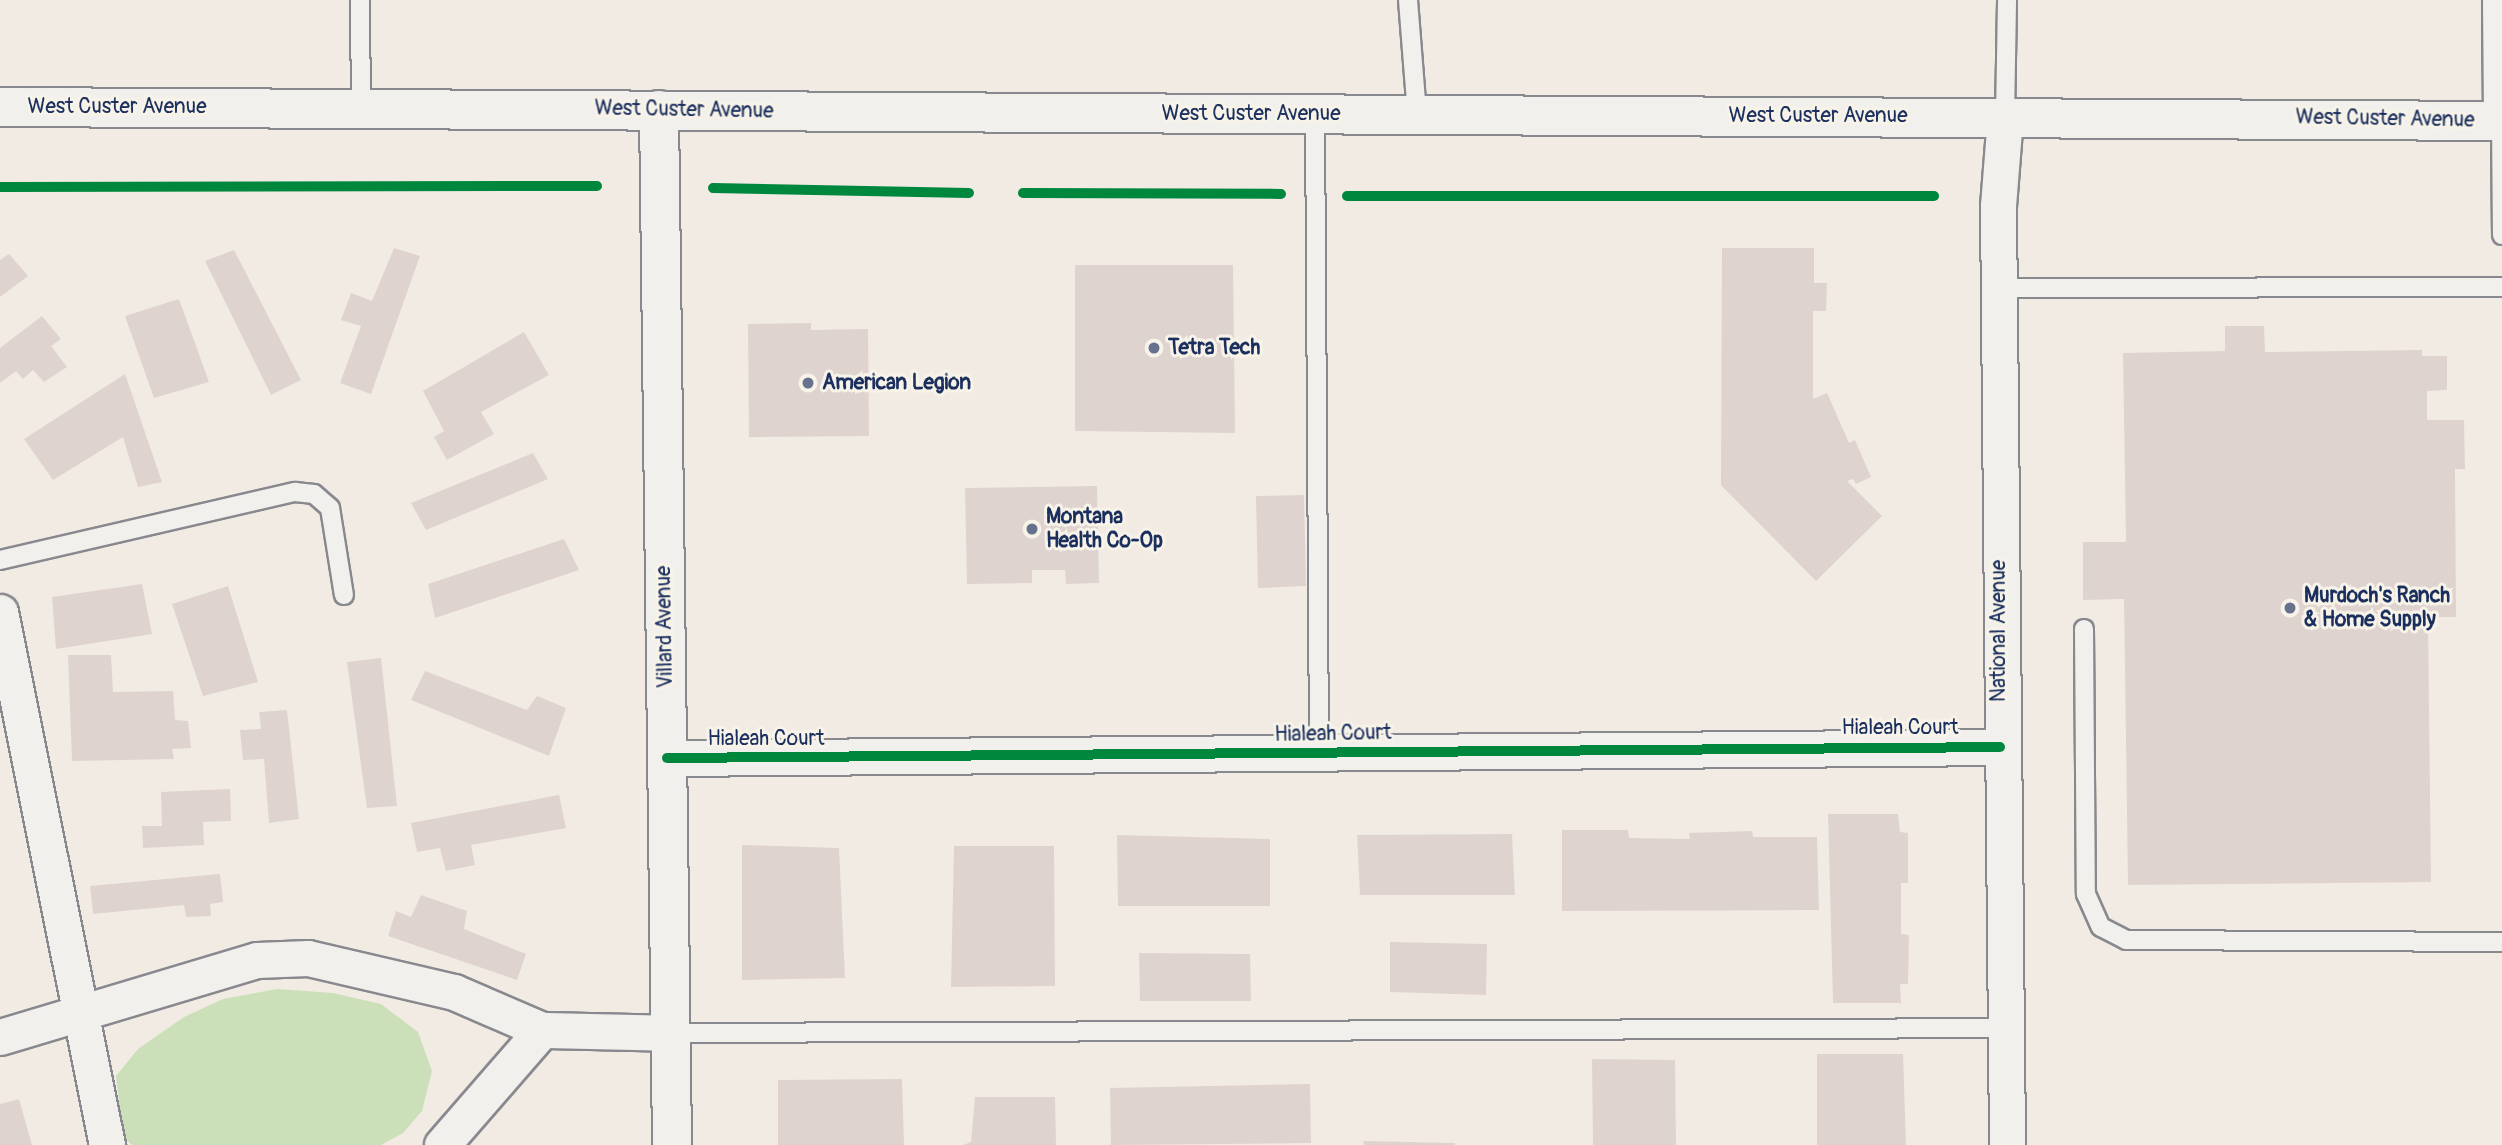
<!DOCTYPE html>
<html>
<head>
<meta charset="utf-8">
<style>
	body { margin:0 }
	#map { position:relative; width:2502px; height:1145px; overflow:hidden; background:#f2ebe4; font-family:Pangolin,sans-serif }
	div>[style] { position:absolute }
	.green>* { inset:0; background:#cbe0b9 }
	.building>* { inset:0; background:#dfd3d0 }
	.roads { filter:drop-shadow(2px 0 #88898e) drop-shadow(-2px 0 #88898e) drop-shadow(0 2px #88898e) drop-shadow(0 -2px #88898e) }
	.lane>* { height:18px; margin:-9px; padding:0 9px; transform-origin:9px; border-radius:9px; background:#f2f0ec }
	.street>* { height:35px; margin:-17.5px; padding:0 17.5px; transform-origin:17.5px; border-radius:17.5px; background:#f2f0ec }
	.secondary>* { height:38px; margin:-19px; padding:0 19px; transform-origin:19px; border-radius:19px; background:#f2f0ec }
	.cycleway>* { height:10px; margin:-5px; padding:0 5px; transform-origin:5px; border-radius:5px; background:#00873e }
	.dots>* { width:19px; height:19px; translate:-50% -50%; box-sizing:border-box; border:4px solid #f7f3e8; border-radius:50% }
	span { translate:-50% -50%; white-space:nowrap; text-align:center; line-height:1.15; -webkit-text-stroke:6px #f7f3e8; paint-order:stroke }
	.street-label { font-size:21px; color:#1b2f5e }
	.poi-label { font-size:21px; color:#1b2f5e; font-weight:700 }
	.left { translate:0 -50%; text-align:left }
</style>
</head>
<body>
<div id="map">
	<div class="green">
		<div style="clip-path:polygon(277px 989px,333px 993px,381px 1004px,418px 1032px,432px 1071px,422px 1111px,403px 1133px,381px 1145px,132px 1145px,123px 1136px,116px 1076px,138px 1049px,184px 1017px,223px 999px)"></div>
	</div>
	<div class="building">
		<div style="clip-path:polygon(394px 248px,420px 256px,371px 394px,340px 383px,361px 326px,341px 320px,351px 293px,372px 301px)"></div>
		<div style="clip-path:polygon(1722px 248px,1814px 248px,1814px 283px,1827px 283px,1826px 311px,1813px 311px,1813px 399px,1827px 393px,1849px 443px,1855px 440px,1871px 477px,1856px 484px,1853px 479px,1847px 481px,1882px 516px,1816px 581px,1721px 485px)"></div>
		<div style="clip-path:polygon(234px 250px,301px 380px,271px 395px,205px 261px)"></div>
		<div style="clip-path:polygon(9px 254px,28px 276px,0 297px,0 260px)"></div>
		<div style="clip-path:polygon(1075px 265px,1233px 265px,1235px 433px,1075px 431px)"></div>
		<div style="clip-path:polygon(179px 299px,209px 382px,154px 398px,125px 316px)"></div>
		<div style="clip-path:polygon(42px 316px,61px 339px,51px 346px,67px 367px,44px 382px,33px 370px,23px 379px,16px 371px,0 383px,0 348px)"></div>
		<div style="clip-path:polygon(811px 323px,811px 330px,868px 329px,869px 436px,749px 437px,748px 324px)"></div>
		<div style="clip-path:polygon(2225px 326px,2264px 326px,2265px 352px,2422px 350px,2422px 356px,2447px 356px,2447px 390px,2427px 391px,2427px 420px,2464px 420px,2465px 469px,2455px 469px,2456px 617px,2428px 617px,2431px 882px,2128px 885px,2124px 599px,2083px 600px,2083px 542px,2126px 542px,2123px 353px,2225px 351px)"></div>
		<div style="clip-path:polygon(524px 332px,549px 375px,481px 412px,494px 434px,447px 460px,434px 437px,444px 431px,423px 391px)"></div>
		<div style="clip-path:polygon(125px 374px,162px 482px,138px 487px,123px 437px,53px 480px,24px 439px)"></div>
		<div style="clip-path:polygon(533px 453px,548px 479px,426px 530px,411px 503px)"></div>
		<div style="clip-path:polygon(1097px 486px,1099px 583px,1066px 584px,1065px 570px,1032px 570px,1032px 583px,967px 584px,965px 488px)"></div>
		<div style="clip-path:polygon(1304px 495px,1306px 586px,1258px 588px,1256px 496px)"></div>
		<div style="clip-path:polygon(564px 539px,579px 570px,435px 618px,428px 584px)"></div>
		<div style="clip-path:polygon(142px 584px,152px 634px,56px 649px,52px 597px)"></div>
		<div style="clip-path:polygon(228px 586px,258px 682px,203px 696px,172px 604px)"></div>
		<div style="clip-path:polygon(68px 655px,111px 655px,113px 692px,173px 691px,175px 720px,188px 721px,191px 748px,172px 749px,174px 759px,72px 761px)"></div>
		<div style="clip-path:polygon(381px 658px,397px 806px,367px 808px,347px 662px)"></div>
		<div style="clip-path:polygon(425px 671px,527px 710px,537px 696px,566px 708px,549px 756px,411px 700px)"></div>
		<div style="clip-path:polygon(287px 710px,299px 819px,269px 823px,264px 759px,243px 760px,240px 730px,261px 729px,259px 712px)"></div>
		<div style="clip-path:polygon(230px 789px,231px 821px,203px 822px,204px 845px,143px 848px,142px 826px,162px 826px,161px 792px)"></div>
		<div style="clip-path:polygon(559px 795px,566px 828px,471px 845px,475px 865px,446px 871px,440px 848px,417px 852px,411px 823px)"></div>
		<div style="clip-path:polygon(1828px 814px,1898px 814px,1900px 832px,1908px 833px,1908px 883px,1901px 883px,1901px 934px,1909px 935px,1908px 984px,1900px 984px,1901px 1003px,1833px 1003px)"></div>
		<div style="clip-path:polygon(1562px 830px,1628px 830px,1629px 838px,1690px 839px,1689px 833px,1752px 831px,1753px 837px,1817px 837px,1819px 910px,1562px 911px)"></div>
		<div style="clip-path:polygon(1512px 834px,1515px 895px,1360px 895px,1357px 835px)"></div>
		<div style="clip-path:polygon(1117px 835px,1270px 839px,1270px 906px,1118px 906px)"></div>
		<div style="clip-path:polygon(742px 845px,839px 848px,845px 978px,742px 980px)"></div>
		<div style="clip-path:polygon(954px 846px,1054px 846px,1055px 986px,951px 987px)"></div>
		<div style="clip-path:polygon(220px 874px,223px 902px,210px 904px,211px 916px,186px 917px,184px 905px,93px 914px,90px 886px)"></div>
		<div style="clip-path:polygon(421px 895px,467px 911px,464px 929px,526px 954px,517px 980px,388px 936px,396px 911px,411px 917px)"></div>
		<div style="clip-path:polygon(1390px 942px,1487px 944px,1486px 995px,1390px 992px)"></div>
		<div style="clip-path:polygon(1139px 953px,1250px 954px,1251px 1001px,1140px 1001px)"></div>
		<div style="clip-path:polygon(1817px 1054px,1903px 1054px,1906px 1145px,1817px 1145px)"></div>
		<div style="clip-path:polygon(1592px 1059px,1675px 1060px,1676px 1145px,1593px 1145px)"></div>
		<div style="clip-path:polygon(902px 1079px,904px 1145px,778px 1145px,778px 1080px)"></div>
		<div style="clip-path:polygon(1310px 1084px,1311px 1143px,1111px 1145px,1110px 1088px)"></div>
		<div style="clip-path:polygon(975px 1097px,1055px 1097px,1056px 1145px,963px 1145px,971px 1142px)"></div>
		<div style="clip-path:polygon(19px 1099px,32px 1145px,0 1145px,0 1104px)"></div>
		<div style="clip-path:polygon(1363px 1141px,1455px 1143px,1455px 1145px,1364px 1145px)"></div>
	</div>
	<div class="roads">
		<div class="lane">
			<div style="left:360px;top:0;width:108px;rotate:89.5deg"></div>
			<div style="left:1408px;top:0;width:115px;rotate:85.5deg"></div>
			<div style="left:1315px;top:114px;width:639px;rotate:89.64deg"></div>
			<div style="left:2005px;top:117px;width:117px;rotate:-89deg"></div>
			<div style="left:2501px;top:121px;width:114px;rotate:89.5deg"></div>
			<div style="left:1998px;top:288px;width:504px;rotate:-0.11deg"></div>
			<div style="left:0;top:560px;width:303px;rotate:-13deg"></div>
			<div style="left:295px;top:492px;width:19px;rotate:6deg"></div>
			<div style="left:314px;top:494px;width:21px;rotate:41deg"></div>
			<div style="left:330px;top:508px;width:88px;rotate:80.9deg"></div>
			<div style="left:2084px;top:629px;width:265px;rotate:89.6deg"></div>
			<div style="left:2086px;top:894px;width:36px;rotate:66deg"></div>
			<div style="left:2101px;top:927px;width:28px;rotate:27deg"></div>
			<div style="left:2126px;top:940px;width:376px;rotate:0.3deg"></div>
			<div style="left:670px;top:1033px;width:1338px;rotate:-0.21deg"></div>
		</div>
		<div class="street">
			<div style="left:2500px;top:0;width:121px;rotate:89.5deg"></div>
			<div style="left:2005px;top:117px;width:89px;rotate:94.5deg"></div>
			<div style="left:1998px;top:206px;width:939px;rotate:89.45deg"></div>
			<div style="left:0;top:612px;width:544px;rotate:78.65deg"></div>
			<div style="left:667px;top:758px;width:1333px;rotate:-0.47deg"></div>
			<div style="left:0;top:1037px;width:268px;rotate:-16.7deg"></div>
			<div style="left:257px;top:960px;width:51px;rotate:-2.2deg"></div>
			<div style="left:308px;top:958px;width:150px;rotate:13.1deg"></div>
			<div style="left:454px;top:992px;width:96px;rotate:23.4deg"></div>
			<div style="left:442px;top:1145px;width:152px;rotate:-49deg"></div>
			<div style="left:542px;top:1030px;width:128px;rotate:1.3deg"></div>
		</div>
		<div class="secondary">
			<div style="left:0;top:107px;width:2502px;rotate:0.32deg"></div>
			<div style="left:659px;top:110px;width:1035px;rotate:89.28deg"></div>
		</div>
	</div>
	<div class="cycleway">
		<div style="left:0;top:187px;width:597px;rotate:-0.1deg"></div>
		<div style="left:713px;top:188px;width:256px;rotate:1.1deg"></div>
		<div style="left:1023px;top:193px;width:258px;rotate:0.2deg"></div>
		<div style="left:1347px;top:196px;width:587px"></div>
		<div style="left:667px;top:758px;width:1333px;rotate:-0.47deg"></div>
	</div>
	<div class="dots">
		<div style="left:1154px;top:348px;background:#66718d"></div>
		<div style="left:808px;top:383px;background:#66718d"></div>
		<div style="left:1032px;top:529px;background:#66718d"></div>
		<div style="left:2290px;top:608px;background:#66718d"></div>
	</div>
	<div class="street-label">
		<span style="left:117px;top:107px">West Custer Avenue</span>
		<span style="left:684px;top:110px;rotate:1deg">West Custer Avenue</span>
		<span style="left:1251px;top:114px">West Custer Avenue</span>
		<span style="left:1818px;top:116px">West Custer Avenue</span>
		<span style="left:2385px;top:119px;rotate:1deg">West Custer Avenue</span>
		<span style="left:665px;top:627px;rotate:-91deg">Villard Avenue</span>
		<span style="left:1999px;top:631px;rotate:-90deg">National Avenue</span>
		<span style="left:1900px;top:728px">Hialeah Court</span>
		<span style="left:1333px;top:734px;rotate:-1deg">Hialeah Court</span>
		<span style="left:766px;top:739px">Hialeah Court</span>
	</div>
	<div class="poi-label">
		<span class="left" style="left:1168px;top:348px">Tetra Tech</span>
		<span class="left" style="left:822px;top:383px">American Legion</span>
		<span class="left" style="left:1046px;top:529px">Montana<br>Health Co-Op</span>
		<span class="left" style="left:2304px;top:608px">Murdoch's Ranch<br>&amp; Home Supply</span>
	</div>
</div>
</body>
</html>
